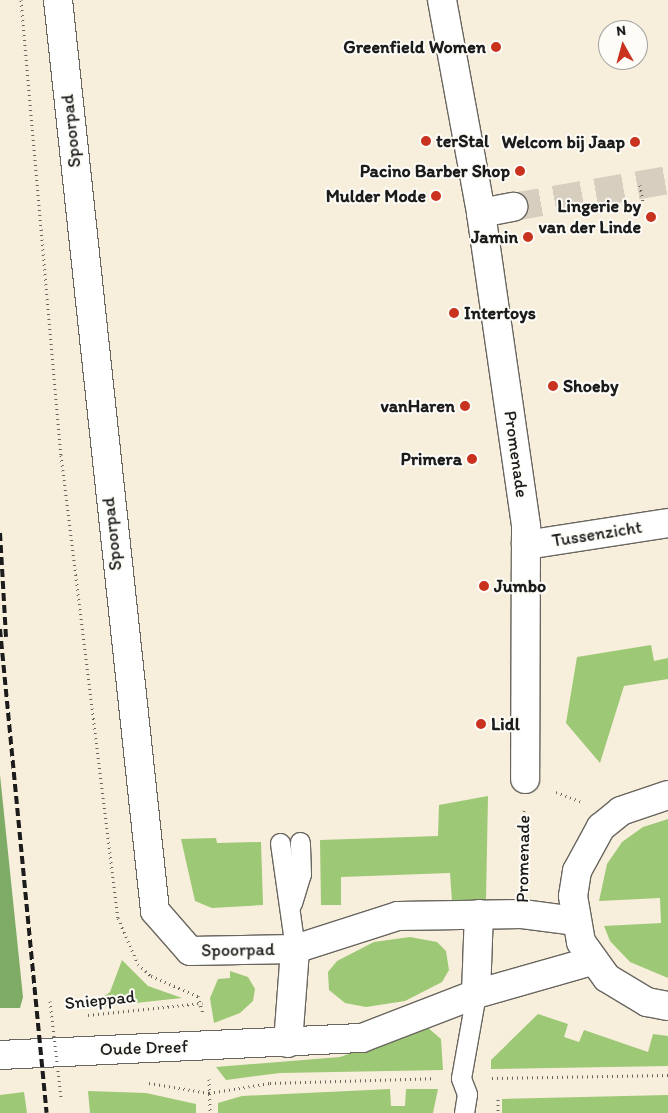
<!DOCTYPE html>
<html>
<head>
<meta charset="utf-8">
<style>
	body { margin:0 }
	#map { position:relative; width:668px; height:1113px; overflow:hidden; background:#f8eedc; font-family:Itim,sans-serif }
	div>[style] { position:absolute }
	.green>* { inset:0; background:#9dc875 }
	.forest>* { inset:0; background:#7eac66 }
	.street-tunnel>* { height:28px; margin-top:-14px; transform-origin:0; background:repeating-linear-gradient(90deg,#d7cebf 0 28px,transparent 0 42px) }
	.path>* { height:3px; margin-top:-1.5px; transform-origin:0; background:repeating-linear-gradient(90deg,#69665f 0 1px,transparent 0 5px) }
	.roads { filter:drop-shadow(1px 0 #69665f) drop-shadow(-1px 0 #69665f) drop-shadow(0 1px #69665f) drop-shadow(0 -1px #69665f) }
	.lane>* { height:19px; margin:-9.5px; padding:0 9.5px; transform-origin:9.5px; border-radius:9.5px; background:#fff }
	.street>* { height:28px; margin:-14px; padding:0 14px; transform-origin:14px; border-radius:14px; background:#fff }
	.rail>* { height:4px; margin-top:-2px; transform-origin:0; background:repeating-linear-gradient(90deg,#1c1c1c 0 8px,transparent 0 12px) }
	.path-bridge>* { height:3px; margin-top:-1.5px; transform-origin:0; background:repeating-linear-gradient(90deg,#69665f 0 1px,transparent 0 5px) }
	.dots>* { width:14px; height:14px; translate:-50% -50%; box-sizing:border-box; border:2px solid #fdfcf7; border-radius:50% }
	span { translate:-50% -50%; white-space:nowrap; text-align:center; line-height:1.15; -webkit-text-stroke:4px #fdfcf7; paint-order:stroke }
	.poi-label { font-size:18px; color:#1c1c1c; font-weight:700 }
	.right { translate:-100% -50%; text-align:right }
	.left { translate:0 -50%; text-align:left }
	.street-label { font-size:18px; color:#1c1c1c }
	.north { position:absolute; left:598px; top:20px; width:50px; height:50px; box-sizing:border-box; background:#fdfcf7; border:1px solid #a3a29f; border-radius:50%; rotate:353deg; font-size:14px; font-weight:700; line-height:20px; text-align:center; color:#1c1c1c }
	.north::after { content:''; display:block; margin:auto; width:18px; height:22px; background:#c8321e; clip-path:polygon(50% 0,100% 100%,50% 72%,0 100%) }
</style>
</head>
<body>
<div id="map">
	<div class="green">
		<div style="clip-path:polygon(651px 645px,654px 661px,668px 658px,668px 679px,624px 686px,600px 763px,566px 723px,577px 657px)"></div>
		<div style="clip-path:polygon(488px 796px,486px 899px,452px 902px,450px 873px,341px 877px,341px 905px,321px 905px,320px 840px,438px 836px,439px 805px)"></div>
		<div style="clip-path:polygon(668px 819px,668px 978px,630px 962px,610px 941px,604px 926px,661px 923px,660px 898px,599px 901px,607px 864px,622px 842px,643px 827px)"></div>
		<div style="clip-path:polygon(216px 838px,217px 843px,261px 842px,263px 905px,212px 908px,195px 901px,181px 839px)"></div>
		<div style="clip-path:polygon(410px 937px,437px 942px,446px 951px,449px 970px,442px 982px,405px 1001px,366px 1007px,345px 1003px,329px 990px,328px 972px,337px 961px,374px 942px)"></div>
		<div style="clip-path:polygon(122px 960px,148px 986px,182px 998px,89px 1008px,110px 992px)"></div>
		<div style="clip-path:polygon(230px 971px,248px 977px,255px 989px,253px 1001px,240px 1013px,214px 1023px,210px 998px,218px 979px,230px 978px)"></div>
		<div style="clip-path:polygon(538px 1014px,568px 1024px,564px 1037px,579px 1042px,584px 1030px,648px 1052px,653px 1034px,668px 1036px,668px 1066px,491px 1069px,491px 1060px)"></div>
		<div style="clip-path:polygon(427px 1027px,441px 1039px,443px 1070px,280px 1073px,226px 1080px,216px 1067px,340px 1057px)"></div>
		<div style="clip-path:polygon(390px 1089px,391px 1106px,405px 1106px,406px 1089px,438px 1089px,433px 1113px,218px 1113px,218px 1103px,242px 1096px)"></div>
		<div style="clip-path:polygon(88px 1091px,146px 1093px,196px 1104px,196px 1113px,90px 1113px)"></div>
		<div style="clip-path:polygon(24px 1092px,27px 1113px,0 1113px,0 1095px)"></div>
		<div style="clip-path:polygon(668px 1095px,668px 1113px,502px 1113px,502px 1099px)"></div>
	</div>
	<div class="forest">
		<div style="clip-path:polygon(0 775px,23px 997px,20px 1008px,0 1008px)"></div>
	</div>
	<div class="street-tunnel">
		<div style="left:513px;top:207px;width:157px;rotate:-9.9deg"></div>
	</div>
	<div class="path">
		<div style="left:21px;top:0;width:457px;rotate:85deg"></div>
		<div style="left:61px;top:455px;width:466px;rotate:83deg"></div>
		<div style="left:118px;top:918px;width:50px;rotate:66.5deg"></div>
		<div style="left:138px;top:964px;width:18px;rotate:43deg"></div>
		<div style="left:151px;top:976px;width:51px;rotate:23.1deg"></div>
		<div style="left:198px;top:996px;width:18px;rotate:74deg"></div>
		<div style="left:640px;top:185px;width:17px;rotate:80deg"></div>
		<div style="left:556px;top:792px;width:26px;rotate:21deg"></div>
		<div style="left:522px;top:881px;width:71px;rotate:-88.4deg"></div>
		<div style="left:88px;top:1015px;width:115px;rotate:-6deg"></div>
		<div style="left:492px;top:1078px;width:176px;rotate:-1deg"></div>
		<div style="left:209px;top:1079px;width:34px;rotate:88deg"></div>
		<div style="left:149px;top:1083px;width:61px;rotate:9.5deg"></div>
		<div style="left:209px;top:1093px;width:62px;rotate:-9.3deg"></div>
		<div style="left:270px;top:1083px;width:164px;rotate:-1.7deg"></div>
		<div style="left:498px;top:1099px;width:14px;rotate:90deg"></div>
	</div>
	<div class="roads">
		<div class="lane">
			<div style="left:280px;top:843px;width:107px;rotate:81.9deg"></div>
			<div style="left:292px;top:903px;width:30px;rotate:-73deg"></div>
			<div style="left:301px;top:874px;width:32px;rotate:-92deg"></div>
			<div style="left:464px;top:1113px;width:19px;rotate:-81deg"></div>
			<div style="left:467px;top:1094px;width:17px;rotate:-111deg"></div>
			<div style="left:461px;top:1078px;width:85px;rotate:-79.9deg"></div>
		</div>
		<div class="street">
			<div style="left:58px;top:0;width:916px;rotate:83.92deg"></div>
			<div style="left:155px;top:911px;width:53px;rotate:48.8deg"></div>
			<div style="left:190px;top:951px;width:105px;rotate:-1.1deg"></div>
			<div style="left:442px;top:0;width:217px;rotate:79.6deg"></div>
			<div style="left:481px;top:213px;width:317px;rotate:81.8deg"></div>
			<div style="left:526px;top:527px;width:252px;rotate:90.2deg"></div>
			<div style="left:481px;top:213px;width:33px;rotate:-11deg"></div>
			<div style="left:526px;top:545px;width:144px;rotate:-8.8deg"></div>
			<div style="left:668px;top:795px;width:50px;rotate:161.2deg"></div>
			<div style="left:621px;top:811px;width:26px;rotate:141deg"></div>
			<div style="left:601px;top:827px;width:50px;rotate:118.6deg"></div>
			<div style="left:577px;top:871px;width:25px;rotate:99deg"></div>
			<div style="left:573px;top:896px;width:47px;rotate:80.1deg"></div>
			<div style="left:581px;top:942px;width:44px;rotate:54.2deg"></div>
			<div style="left:607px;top:978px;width:47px;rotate:31deg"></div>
			<div style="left:647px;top:1002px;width:21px;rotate:11deg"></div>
			<div style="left:476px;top:994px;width:80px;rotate:-87.9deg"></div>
			<div style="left:288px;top:1043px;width:94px;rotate:-85.7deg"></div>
			<div style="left:295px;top:949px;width:108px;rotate:-17.8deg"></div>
			<div style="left:398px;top:916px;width:124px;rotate:-0.9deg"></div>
			<div style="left:522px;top:914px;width:53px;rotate:7.5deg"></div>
			<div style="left:0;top:1055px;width:362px;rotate:-2.7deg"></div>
			<div style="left:362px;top:1038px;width:122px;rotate:-21.1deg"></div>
			<div style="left:476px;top:994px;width:121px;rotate:-15.9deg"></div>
		</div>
	</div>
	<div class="rail">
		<div style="left:0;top:533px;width:104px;rotate:86.7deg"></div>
		<div style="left:0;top:629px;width:486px;rotate:84.5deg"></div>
	</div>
	<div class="path-bridge">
		<div style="left:50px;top:1001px;width:98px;rotate:83.5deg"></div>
	</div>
	<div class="dots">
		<div style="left:496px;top:47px;background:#c8321e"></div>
		<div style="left:426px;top:141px;background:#c8321e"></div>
		<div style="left:635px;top:142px;background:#c8321e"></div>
		<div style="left:520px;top:171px;background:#c8321e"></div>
		<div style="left:436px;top:196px;background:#c8321e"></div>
		<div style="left:651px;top:217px;background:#c8321e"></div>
		<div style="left:528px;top:237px;background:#c8321e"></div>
		<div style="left:454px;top:313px;background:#c8321e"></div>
		<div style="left:553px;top:386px;background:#c8321e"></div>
		<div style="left:465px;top:406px;background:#c8321e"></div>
		<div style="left:472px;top:459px;background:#c8321e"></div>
		<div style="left:484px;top:586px;background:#c8321e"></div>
		<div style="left:481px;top:724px;background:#c8321e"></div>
	</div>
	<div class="poi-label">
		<span class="right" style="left:486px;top:47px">Greenfield Women</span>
		<span class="left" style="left:436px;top:141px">terStal</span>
		<span class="right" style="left:625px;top:142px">Welcom bij Jaap</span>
		<span class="right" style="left:510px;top:171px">Pacino Barber Shop</span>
		<span class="right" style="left:426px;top:196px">Mulder Mode</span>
		<span class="right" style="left:641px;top:217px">Lingerie by<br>van der Linde</span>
		<span class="right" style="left:518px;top:237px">Jamin</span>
		<span class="left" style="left:464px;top:313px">Intertoys</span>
		<span class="left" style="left:563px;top:386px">Shoeby</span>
		<span class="right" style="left:455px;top:406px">vanHaren</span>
		<span class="right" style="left:462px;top:459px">Primera</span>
		<span class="left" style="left:494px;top:586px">Jumbo</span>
		<span class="left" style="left:491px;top:724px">Lidl</span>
	</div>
	<div class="street-label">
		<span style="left:71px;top:131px;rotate:-96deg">Spoorpad</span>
		<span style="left:516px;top:454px;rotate:82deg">Promenade</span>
		<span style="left:112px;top:534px;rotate:-96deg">Spoorpad</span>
		<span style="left:597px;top:534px;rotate:-9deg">Tussenzicht</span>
		<span style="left:523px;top:859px;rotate:-89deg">Promenade</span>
		<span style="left:238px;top:950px;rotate:-1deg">Spoorpad</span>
		<span style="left:100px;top:1000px;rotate:-6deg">Snieppad</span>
		<span style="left:144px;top:1048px;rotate:-2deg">Oude Dreef</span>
	</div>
	<div class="north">N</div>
</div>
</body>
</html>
